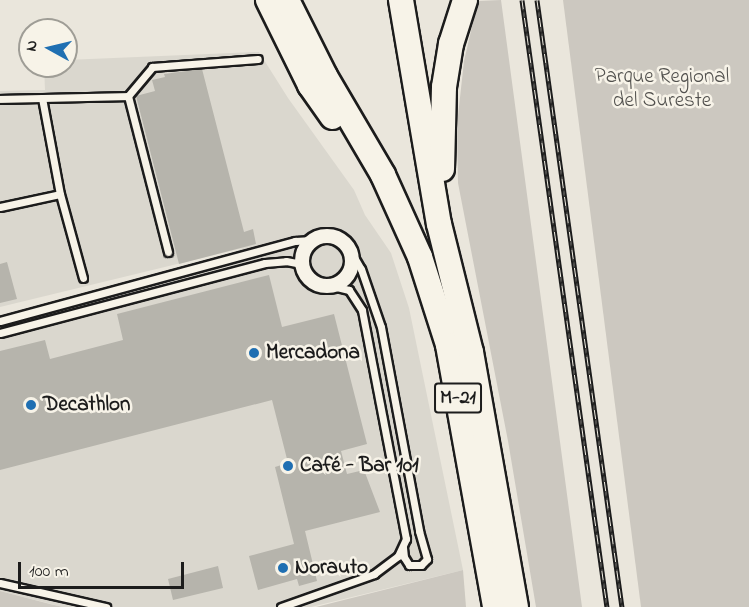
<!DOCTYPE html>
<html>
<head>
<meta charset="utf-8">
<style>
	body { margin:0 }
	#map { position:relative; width:749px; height:607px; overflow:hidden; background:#eae6dc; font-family:"Indie Flower",sans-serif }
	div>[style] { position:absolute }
	.built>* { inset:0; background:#dad7ce }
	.green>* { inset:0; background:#ccc8c0 }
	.building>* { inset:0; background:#b6b4ac }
	.roads { filter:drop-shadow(2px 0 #1c1c1c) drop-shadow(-2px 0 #1c1c1c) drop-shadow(0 2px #1c1c1c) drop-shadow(0 -2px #1c1c1c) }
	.lane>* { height:7px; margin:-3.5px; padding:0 3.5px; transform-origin:3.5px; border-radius:3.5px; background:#f7f3e8 }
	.street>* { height:14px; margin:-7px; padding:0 7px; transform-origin:7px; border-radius:7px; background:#f7f3e8 }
	.street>.ring { margin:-7px; padding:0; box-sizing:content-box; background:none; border:14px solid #f7f3e8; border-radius:50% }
	.highway>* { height:24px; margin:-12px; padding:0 12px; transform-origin:12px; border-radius:12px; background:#f7f3e8 }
	.rail>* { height:5px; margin-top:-2.5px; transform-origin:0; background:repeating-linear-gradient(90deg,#f7f3e8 0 9px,#1c1c1c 0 18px); box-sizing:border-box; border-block:2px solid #1c1c1c }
	.dots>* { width:16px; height:16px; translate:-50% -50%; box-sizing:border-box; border:3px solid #f7f3e8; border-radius:50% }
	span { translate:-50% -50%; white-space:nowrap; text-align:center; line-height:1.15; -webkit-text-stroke:5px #f7f3e8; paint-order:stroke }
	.shield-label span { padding:2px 4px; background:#f7f3e8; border:2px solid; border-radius:4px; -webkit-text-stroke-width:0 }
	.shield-label { font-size:20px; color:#1c1c1c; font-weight:700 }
	.park-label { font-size:21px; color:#51504d }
	.poi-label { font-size:21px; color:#1c1c1c; font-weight:700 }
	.left { translate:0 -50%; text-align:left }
	.north { position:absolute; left:18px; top:18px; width:60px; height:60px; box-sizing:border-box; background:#f7f3e8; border:2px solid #9f9d96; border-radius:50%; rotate:278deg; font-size:16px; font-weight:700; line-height:24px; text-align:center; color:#1c1c1c }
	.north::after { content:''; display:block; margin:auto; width:21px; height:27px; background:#1f6fb2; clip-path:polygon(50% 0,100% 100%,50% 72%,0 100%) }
	.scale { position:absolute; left:18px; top:562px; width:166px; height:27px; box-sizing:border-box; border:3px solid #1c1c1c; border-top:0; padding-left:8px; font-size:18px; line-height:21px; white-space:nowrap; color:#1c1c1c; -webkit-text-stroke:4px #f7f3e8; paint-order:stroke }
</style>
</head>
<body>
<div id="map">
	<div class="built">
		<div style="clip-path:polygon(259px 52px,288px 98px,354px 190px,365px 215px,391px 253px,409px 308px,463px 570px,311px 607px,63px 607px,0 591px,0 326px,155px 286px,243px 248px,0 307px,0 91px,45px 90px,44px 66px,66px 66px,66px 60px)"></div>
	</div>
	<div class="green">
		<div style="clip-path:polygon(501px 0,549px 359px,582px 607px,536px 607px,508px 441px,458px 183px,457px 125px,464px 61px,478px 1px)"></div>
		<div style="clip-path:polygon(563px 0,749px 0,749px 607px,641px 607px)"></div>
		<div style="clip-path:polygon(463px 570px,466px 607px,316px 607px)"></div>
		<div style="clip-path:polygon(0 591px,50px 604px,63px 607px,0 607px)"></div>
	</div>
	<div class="building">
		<div style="clip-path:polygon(202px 69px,244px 232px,253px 229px,256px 244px,179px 264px,136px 96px,155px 91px,152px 80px,165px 77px,164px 74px)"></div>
		<div style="clip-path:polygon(7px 262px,17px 299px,0 303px,0 264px)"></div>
		<div style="clip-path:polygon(269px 275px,282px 327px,334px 314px,367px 444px,341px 451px,347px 474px,364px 470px,380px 512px,305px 531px,317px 581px,299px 586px,297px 579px,258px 590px,249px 556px,294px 544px,275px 467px,288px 463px,272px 400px,0 470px,0 351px,45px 340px,50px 359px,123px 340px,117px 314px)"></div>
		<div style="clip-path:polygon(218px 566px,223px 588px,173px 600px,168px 579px)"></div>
	</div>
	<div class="roads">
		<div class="lane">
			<div style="left:128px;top:96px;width:38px;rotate:-50deg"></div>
			<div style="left:152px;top:67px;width:106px;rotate:-4.3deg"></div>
			<div style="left:42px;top:98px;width:98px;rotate:79.4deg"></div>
			<div style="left:60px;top:194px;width:87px;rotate:74.7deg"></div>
			<div style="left:0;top:99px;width:128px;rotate:-1.3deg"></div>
			<div style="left:128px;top:96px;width:161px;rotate:75.6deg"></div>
			<div style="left:0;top:207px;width:61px;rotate:-12.2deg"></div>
			<div style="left:351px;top:252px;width:20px;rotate:60deg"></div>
			<div style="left:361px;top:269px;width:61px;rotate:71deg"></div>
			<div style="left:381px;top:327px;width:208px;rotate:79.4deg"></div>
			<div style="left:419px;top:531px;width:29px;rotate:74deg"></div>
			<div style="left:427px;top:559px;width:8px;rotate:135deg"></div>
			<div style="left:421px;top:565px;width:12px;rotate:180deg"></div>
			<div style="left:409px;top:565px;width:9px;rotate:-122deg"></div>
			<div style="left:404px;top:557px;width:10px;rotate:-96deg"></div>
			<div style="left:0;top:321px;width:306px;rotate:-15.2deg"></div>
			<div style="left:295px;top:241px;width:17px;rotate:-3deg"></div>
			<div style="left:0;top:333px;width:274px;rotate:-14.8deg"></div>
			<div style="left:265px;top:263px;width:21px;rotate:-5deg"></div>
			<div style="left:286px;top:261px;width:16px;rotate:11deg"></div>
			<div style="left:0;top:583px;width:109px;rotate:12.8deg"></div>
			<div style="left:281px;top:607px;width:99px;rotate:-19.5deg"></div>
			<div style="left:374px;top:574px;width:30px;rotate:-37deg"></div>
			<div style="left:398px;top:556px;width:19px;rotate:-65deg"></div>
			<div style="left:406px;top:539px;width:233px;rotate:-100.9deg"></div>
			<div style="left:362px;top:310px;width:24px;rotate:-123deg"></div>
			<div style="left:349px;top:290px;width:18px;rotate:-167deg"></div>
		</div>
		<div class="street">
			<div class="ring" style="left:302px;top:236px;width:36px;height:36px"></div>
		</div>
		<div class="highway">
			<div style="left:268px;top:0;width:95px;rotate:63.7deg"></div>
			<div style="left:310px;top:85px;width:39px;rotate:55deg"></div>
			<div style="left:287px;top:0;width:85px;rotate:63.4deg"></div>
			<div style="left:325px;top:76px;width:115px;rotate:59.6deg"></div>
			<div style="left:383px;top:175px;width:90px;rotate:65.7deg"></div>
			<div style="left:420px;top:257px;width:92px;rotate:72.3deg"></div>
			<div style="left:448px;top:345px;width:266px;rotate:79.8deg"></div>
			<div style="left:401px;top:0;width:227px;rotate:80.4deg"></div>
			<div style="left:439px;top:224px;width:132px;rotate:76deg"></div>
			<div style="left:471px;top:352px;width:259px;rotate:80deg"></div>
			<div style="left:442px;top:169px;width:82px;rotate:-88.6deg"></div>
			<div style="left:444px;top:87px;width:44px;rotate:-80.8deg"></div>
			<div style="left:451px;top:44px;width:46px;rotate:-72.3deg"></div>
		</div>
	</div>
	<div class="rail">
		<div style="left:522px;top:0;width:613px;rotate:82.03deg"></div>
		<div style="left:537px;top:0;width:613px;rotate:82.03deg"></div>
	</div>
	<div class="dots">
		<div style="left:254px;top:353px;background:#1f6fb2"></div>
		<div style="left:31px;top:405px;background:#1f6fb2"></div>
		<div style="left:288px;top:466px;background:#1f6fb2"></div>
		<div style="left:283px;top:568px;background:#1f6fb2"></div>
	</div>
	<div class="shield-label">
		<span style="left:458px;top:398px">M-21</span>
	</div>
	<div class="park-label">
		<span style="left:662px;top:89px">Parque Regional<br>del Sureste</span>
	</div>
	<div class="poi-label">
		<span class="left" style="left:266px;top:353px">Mercadona</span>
		<span class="left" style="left:43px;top:405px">Decathlon</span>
		<span class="left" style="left:300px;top:466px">Café - Bar 101</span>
		<span class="left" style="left:295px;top:568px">Norauto</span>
	</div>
	<div class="north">N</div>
	<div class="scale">100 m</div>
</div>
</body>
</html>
